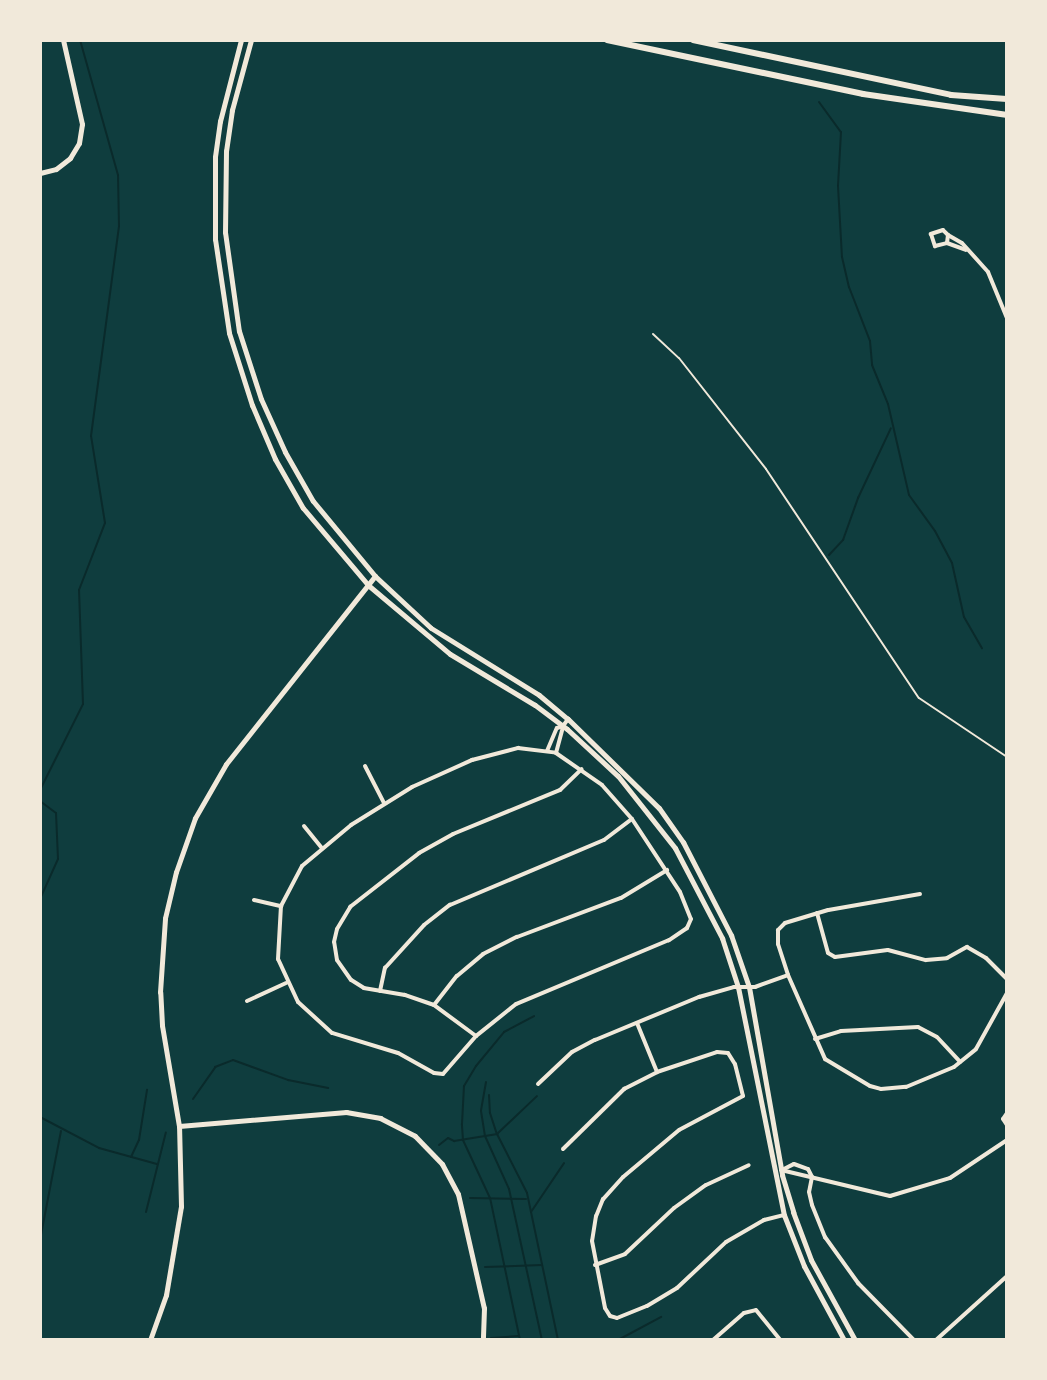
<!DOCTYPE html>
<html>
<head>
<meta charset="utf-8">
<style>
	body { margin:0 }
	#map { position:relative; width:1047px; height:1380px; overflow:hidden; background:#0f3d3e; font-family:Helvetica,sans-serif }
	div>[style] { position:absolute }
	.stream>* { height:2px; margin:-1px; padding:0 1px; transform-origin:1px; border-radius:1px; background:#0a2a2b }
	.path>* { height:2px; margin:-1px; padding:0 1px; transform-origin:1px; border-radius:1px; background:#f1e9da }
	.minor>* { height:4px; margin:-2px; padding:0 2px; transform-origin:2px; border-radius:2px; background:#f1e9da }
	.tertiary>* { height:5px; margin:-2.5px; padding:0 2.5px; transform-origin:2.5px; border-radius:2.5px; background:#f1e9da }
	.secondary>* { height:5px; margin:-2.5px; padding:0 2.5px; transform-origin:2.5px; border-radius:2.5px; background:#f1e9da }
	.trunk>* { height:6px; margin:-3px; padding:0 3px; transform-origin:3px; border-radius:3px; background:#f1e9da }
	span { translate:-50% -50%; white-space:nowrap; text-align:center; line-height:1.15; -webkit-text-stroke:7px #f1e9da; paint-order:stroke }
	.frame { position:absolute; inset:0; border:42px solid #f1e9da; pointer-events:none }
</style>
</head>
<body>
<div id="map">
	<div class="stream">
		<div style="left:819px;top:102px;width:37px;rotate:54deg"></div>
		<div style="left:841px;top:132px;width:54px;rotate:93.2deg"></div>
		<div style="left:838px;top:186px;width:71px;rotate:86.8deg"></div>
		<div style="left:842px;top:257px;width:31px;rotate:77deg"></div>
		<div style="left:849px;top:287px;width:58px;rotate:68.7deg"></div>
		<div style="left:870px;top:341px;width:24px;rotate:85deg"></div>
		<div style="left:872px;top:365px;width:42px;rotate:67.7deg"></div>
		<div style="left:888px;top:404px;width:93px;rotate:77deg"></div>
		<div style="left:909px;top:495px;width:44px;rotate:54.2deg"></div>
		<div style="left:935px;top:531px;width:36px;rotate:62deg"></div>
		<div style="left:952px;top:563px;width:55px;rotate:77.5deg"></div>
		<div style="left:964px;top:617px;width:36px;rotate:60deg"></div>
		<div style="left:829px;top:555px;width:21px;rotate:-47deg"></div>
		<div style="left:843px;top:540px;width:45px;rotate:-70.3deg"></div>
		<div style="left:858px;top:498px;width:77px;rotate:-64.8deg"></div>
		<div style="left:40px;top:790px;width:96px;rotate:-63.4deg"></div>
		<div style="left:83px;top:704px;width:114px;rotate:-92deg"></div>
		<div style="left:79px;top:590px;width:72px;rotate:-68.8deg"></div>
		<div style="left:105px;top:523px;width:88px;rotate:-99.1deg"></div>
		<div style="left:91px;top:436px;width:212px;rotate:-82.4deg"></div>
		<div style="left:119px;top:226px;width:51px;rotate:-91.1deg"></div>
		<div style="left:118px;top:175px;width:140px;rotate:-105.7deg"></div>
		<div style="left:40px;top:801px;width:20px;rotate:37deg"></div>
		<div style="left:56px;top:813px;width:46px;rotate:87.5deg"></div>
		<div style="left:58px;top:859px;width:44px;rotate:114.2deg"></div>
		<div style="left:486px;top:1082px;width:29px;rotate:100deg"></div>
		<div style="left:481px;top:1111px;width:25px;rotate:81deg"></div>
		<div style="left:485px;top:1136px;width:58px;rotate:65.6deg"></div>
		<div style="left:509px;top:1189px;width:155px;rotate:77.7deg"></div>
		<div style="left:489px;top:1095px;width:18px;rotate:87deg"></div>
		<div style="left:490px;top:1113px;width:22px;rotate:72deg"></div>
		<div style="left:497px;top:1134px;width:66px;rotate:63deg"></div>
		<div style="left:527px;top:1193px;width:150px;rotate:78.1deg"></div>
		<div style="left:193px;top:1099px;width:39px;rotate:-55deg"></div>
		<div style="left:215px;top:1067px;width:19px;rotate:-21deg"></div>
		<div style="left:233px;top:1060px;width:59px;rotate:20deg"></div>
		<div style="left:288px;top:1080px;width:41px;rotate:11.3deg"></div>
		<div style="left:40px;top:1117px;width:67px;rotate:27.7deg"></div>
		<div style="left:99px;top:1148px;width:60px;rotate:15.4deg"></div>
		<div style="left:439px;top:1145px;width:11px;rotate:-38deg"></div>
		<div style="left:448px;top:1138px;width:7px;rotate:27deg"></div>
		<div style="left:454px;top:1141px;width:44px;rotate:-9.2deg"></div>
		<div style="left:497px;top:1134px;width:55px;rotate:-43.5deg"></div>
		<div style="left:131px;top:1157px;width:19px;rotate:-65deg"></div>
		<div style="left:139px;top:1140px;width:51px;rotate:-80.9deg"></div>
		<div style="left:470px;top:1198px;width:56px;rotate:1deg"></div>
		<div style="left:146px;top:1212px;width:82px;rotate:-76deg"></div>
		<div style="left:531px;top:1212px;width:59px;rotate:-56deg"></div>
		<div style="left:40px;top:1240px;width:111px;rotate:-79.1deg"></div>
		<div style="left:485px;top:1267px;width:57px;rotate:-2deg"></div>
		<div style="left:491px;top:1338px;width:27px;rotate:-4deg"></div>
		<div style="left:520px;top:1340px;width:145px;rotate:-101.9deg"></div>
		<div style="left:490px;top:1198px;width:64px;rotate:-115deg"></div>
		<div style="left:463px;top:1140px;width:16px;rotate:-94deg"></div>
		<div style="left:462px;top:1124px;width:38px;rotate:-87deg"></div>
		<div style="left:464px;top:1086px;width:23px;rotate:-59deg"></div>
		<div style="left:476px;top:1066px;width:44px;rotate:-50.5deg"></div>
		<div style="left:504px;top:1032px;width:34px;rotate:-28deg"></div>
		<div style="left:618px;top:1340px;width:49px;rotate:-28.1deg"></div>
	</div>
	<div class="path">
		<div style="left:653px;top:334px;width:35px;rotate:43deg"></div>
		<div style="left:679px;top:358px;width:141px;rotate:51.9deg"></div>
		<div style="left:766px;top:469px;width:275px;rotate:56.3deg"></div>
		<div style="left:919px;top:698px;width:106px;rotate:33.8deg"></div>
	</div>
	<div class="minor">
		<div style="left:948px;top:235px;width:16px;rotate:30deg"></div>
		<div style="left:962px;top:243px;width:39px;rotate:48deg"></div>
		<div style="left:988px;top:272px;width:50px;rotate:67.6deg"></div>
		<div style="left:947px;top:243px;width:8px;rotate:-83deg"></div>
		<div style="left:948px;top:235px;width:7px;rotate:-135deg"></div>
		<div style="left:943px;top:230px;width:13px;rotate:162deg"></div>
		<div style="left:931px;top:234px;width:13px;rotate:72deg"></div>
		<div style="left:935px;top:246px;width:12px;rotate:-14deg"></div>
		<div style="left:947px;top:243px;width:20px;rotate:20deg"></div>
		<div style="left:518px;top:748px;width:38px;rotate:7deg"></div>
		<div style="left:556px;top:753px;width:56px;rotate:34.8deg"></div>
		<div style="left:602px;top:785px;width:45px;rotate:48.6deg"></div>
		<div style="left:632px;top:819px;width:87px;rotate:56.7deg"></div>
		<div style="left:680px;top:892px;width:29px;rotate:68deg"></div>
		<div style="left:691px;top:919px;width:10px;rotate:114deg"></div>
		<div style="left:687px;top:928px;width:22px;rotate:146deg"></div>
		<div style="left:669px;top:940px;width:166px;rotate:157.3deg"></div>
		<div style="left:516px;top:1004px;width:51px;rotate:141.3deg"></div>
		<div style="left:476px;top:1036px;width:50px;rotate:131deg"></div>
		<div style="left:443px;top:1074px;width:9px;rotate:-174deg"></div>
		<div style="left:434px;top:1073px;width:41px;rotate:-150.9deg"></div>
		<div style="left:398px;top:1053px;width:69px;rotate:-163.1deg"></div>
		<div style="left:332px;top:1033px;width:46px;rotate:-137.6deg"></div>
		<div style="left:298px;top:1002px;width:47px;rotate:-114.9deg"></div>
		<div style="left:278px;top:959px;width:53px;rotate:-86.8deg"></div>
		<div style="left:281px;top:906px;width:45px;rotate:-62.3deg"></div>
		<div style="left:302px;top:866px;width:64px;rotate:-39.9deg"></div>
		<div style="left:351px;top:825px;width:72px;rotate:-31.9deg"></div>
		<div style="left:412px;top:787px;width:66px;rotate:-24.2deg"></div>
		<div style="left:472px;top:760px;width:48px;rotate:-14.6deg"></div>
		<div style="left:547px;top:751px;width:25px;rotate:-67deg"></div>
		<div style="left:557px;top:728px;width:6px;rotate:-18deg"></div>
		<div style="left:563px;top:726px;width:9px;rotate:-54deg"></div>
		<div style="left:556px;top:753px;width:28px;rotate:-75deg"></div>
		<div style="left:365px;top:766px;width:42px;rotate:62.8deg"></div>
		<div style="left:304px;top:826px;width:28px;rotate:51deg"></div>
		<div style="left:920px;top:894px;width:93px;rotate:170.1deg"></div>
		<div style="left:828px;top:910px;width:45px;rotate:163.2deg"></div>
		<div style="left:785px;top:923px;width:10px;rotate:135deg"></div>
		<div style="left:778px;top:930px;width:14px;rotate:90deg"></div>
		<div style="left:778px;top:944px;width:33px;rotate:72deg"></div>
		<div style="left:788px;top:975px;width:92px;rotate:66.2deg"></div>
		<div style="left:825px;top:1059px;width:52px;rotate:31deg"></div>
		<div style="left:870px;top:1086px;width:11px;rotate:15deg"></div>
		<div style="left:881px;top:1089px;width:25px;rotate:-5deg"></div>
		<div style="left:906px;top:1087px;width:52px;rotate:-22.6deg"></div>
		<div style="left:954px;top:1067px;width:28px;rotate:-39deg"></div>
		<div style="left:976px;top:1049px;width:64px;rotate:-61deg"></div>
		<div style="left:254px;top:900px;width:28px;rotate:13deg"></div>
		<div style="left:817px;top:913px;width:41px;rotate:74.6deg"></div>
		<div style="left:828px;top:953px;width:8px;rotate:30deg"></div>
		<div style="left:835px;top:957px;width:53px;rotate:-7.5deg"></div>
		<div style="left:888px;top:950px;width:39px;rotate:15deg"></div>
		<div style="left:926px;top:960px;width:21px;rotate:-5deg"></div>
		<div style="left:947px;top:958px;width:23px;rotate:-29deg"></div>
		<div style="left:967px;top:947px;width:22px;rotate:30deg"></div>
		<div style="left:986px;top:958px;width:30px;rotate:45deg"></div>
		<div style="left:380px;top:991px;width:24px;rotate:-78deg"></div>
		<div style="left:385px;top:968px;width:58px;rotate:-47.8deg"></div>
		<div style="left:424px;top:925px;width:33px;rotate:-38deg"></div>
		<div style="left:450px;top:905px;width:167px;rotate:-22.9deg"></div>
		<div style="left:604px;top:840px;width:35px;rotate:-37deg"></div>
		<div style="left:247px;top:1001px;width:43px;rotate:-24.8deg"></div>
		<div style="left:434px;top:1005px;width:37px;rotate:-52deg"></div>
		<div style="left:457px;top:976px;width:34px;rotate:-40deg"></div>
		<div style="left:483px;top:954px;width:38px;rotate:-27deg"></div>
		<div style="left:517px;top:937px;width:111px;rotate:-20.6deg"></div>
		<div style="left:621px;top:898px;width:54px;rotate:-31.3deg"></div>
		<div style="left:637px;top:1023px;width:53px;rotate:67.8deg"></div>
		<div style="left:476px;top:1036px;width:52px;rotate:-143.6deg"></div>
		<div style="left:434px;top:1005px;width:31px;rotate:-161deg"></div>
		<div style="left:405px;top:995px;width:42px;rotate:-170.3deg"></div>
		<div style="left:364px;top:988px;width:15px;rotate:-148deg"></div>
		<div style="left:351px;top:980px;width:24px;rotate:-125deg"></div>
		<div style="left:337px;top:960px;width:18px;rotate:-99deg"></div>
		<div style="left:334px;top:942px;width:13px;rotate:-77deg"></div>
		<div style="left:337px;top:929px;width:26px;rotate:-59deg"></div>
		<div style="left:350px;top:907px;width:88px;rotate:-38deg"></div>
		<div style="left:419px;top:853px;width:39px;rotate:-29deg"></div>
		<div style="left:453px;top:834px;width:116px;rotate:-22.4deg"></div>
		<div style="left:560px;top:790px;width:30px;rotate:-44deg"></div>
		<div style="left:815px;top:1039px;width:27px;rotate:-17deg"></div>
		<div style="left:841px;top:1031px;width:77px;rotate:-3deg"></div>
		<div style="left:918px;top:1027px;width:21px;rotate:28deg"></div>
		<div style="left:937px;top:1037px;width:34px;rotate:47deg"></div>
		<div style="left:538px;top:1084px;width:47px;rotate:-43.3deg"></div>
		<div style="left:572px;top:1052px;width:26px;rotate:-28deg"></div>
		<div style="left:595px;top:1040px;width:113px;rotate:-22.5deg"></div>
		<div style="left:699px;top:997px;width:36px;rotate:-16deg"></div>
		<div style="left:734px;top:987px;width:21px"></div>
		<div style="left:755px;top:987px;width:35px;rotate:-20deg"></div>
		<div style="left:1007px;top:1113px;width:7px;rotate:124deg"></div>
		<div style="left:1003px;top:1119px;width:7px;rotate:56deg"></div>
		<div style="left:563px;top:1149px;width:86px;rotate:-44.5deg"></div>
		<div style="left:624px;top:1089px;width:37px;rotate:-27deg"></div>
		<div style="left:657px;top:1072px;width:63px;rotate:-18.4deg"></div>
		<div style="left:717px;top:1052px;width:11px;rotate:5deg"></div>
		<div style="left:728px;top:1053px;width:13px;rotate:58deg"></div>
		<div style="left:735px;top:1064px;width:33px;rotate:76deg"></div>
		<div style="left:743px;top:1096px;width:72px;rotate:152deg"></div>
		<div style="left:679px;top:1130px;width:73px;rotate:140deg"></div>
		<div style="left:623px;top:1177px;width:30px;rotate:132deg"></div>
		<div style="left:603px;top:1199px;width:18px;rotate:112deg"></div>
		<div style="left:596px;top:1216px;width:25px;rotate:99deg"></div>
		<div style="left:592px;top:1241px;width:68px;rotate:79deg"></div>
		<div style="left:605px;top:1308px;width:9px;rotate:58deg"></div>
		<div style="left:610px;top:1316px;width:7px;rotate:16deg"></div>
		<div style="left:617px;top:1318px;width:32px;rotate:-22deg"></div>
		<div style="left:647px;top:1306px;width:35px;rotate:-31deg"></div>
		<div style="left:677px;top:1288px;width:67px;rotate:-43.2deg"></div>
		<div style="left:726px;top:1242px;width:44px;rotate:-30.1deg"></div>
		<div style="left:764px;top:1220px;width:21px;rotate:-14deg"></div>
		<div style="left:781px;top:1170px;width:112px;rotate:13.4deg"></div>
		<div style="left:890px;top:1196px;width:63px;rotate:-16.7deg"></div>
		<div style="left:950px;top:1178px;width:69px;rotate:-33.7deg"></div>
		<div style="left:782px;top:1170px;width:13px;rotate:-27deg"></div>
		<div style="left:794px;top:1164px;width:15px;rotate:20deg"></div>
		<div style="left:808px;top:1169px;width:9px;rotate:63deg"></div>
		<div style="left:812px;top:1177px;width:15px;rotate:101deg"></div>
		<div style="left:809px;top:1192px;width:13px;rotate:77deg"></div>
		<div style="left:812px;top:1205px;width:35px;rotate:68deg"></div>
		<div style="left:825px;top:1237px;width:57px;rotate:54.3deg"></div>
		<div style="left:858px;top:1283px;width:80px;rotate:45.5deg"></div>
		<div style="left:595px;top:1265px;width:32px;rotate:-20deg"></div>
		<div style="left:625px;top:1254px;width:67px;rotate:-43.2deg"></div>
		<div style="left:674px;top:1208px;width:39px;rotate:-36deg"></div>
		<div style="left:706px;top:1185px;width:47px;rotate:-24.9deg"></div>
		<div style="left:713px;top:1340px;width:41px;rotate:-41.1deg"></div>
		<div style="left:744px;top:1313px;width:12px;rotate:-14deg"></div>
		<div style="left:756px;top:1310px;width:38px;rotate:51deg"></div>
		<div style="left:936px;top:1340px;width:96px;rotate:-42deg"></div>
	</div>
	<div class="tertiary">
		<div style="left:40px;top:173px;width:16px;rotate:-14deg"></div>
		<div style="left:56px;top:169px;width:18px;rotate:-38deg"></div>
		<div style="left:70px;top:158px;width:17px;rotate:-59deg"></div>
		<div style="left:79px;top:143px;width:19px;rotate:-81deg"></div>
		<div style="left:82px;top:124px;width:86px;rotate:-102.7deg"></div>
		<div style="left:179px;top:1126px;width:168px;rotate:-4.8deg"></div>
		<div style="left:346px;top:1112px;width:35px;rotate:10deg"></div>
		<div style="left:380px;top:1118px;width:39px;rotate:27deg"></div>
		<div style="left:415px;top:1136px;width:39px;rotate:46deg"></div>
		<div style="left:442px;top:1164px;width:34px;rotate:62deg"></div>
		<div style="left:458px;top:1194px;width:117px;rotate:77.2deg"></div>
		<div style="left:484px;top:1308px;width:32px;rotate:92deg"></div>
		<div style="left:150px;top:1340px;width:48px;rotate:-70.4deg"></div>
		<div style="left:166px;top:1295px;width:90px;rotate:-80.4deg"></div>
		<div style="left:181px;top:1206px;width:80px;rotate:-91.4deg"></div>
		<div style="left:179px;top:1126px;width:102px;rotate:-99.6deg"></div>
		<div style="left:162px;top:1025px;width:33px;rotate:-93deg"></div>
		<div style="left:160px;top:992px;width:74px;rotate:-86.1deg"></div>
		<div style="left:165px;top:918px;width:47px;rotate:-76.6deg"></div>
		<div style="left:176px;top:872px;width:57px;rotate:-70.6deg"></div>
		<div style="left:195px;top:818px;width:62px;rotate:-60.1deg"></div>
		<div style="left:226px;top:764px;width:240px;rotate:-51.6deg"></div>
	</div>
	<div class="secondary">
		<div style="left:241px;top:40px;width:84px;rotate:104.5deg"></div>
		<div style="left:220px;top:121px;width:36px;rotate:98deg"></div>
		<div style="left:215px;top:157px;width:82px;rotate:90deg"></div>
		<div style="left:215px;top:239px;width:95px;rotate:81.5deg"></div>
		<div style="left:229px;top:333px;width:76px;rotate:72.3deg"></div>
		<div style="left:252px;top:405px;width:59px;rotate:66.9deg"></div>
		<div style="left:275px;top:459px;width:56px;rotate:60.3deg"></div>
		<div style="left:303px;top:508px;width:101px;rotate:49.8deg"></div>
		<div style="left:368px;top:585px;width:107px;rotate:40.1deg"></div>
		<div style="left:450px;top:654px;width:99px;rotate:31deg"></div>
		<div style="left:535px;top:705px;width:40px;rotate:37deg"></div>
		<div style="left:567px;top:729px;width:69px;rotate:42.7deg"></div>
		<div style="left:618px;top:776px;width:92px;rotate:51.6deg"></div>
		<div style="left:675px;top:848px;width:102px;rotate:62.4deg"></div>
		<div style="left:722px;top:938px;width:52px;rotate:71.9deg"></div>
		<div style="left:738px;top:987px;width:233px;rotate:78.6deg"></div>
		<div style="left:784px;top:1215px;width:55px;rotate:68.6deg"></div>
		<div style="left:804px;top:1266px;width:84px;rotate:61.6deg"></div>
		<div style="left:251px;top:40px;width:73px;rotate:105.2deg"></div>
		<div style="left:232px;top:110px;width:41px;rotate:98.3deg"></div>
		<div style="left:226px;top:151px;width:81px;rotate:90.7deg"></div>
		<div style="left:225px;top:232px;width:100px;rotate:82deg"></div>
		<div style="left:239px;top:331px;width:71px;rotate:72.1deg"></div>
		<div style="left:261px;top:399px;width:58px;rotate:65.6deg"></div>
		<div style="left:285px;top:452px;width:56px;rotate:60.3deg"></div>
		<div style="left:313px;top:501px;width:97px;rotate:50.4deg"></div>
		<div style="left:375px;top:576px;width:76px;rotate:42.9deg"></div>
		<div style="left:431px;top:628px;width:127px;rotate:31.8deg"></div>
		<div style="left:539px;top:695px;width:38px;rotate:40deg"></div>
		<div style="left:568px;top:719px;width:127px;rotate:44.4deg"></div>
		<div style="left:659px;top:808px;width:42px;rotate:54.8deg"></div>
		<div style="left:683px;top:842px;width:105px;rotate:62.7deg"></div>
		<div style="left:731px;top:935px;width:55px;rotate:70.9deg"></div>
		<div style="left:749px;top:987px;width:191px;rotate:80deg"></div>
		<div style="left:782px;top:1175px;width:39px;rotate:73deg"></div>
		<div style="left:793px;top:1212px;width:51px;rotate:69.4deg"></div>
		<div style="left:811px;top:1260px;width:91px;rotate:61.2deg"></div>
	</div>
	<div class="trunk">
		<div style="left:607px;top:40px;width:262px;rotate:11.9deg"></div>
		<div style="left:863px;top:94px;width:146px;rotate:8.3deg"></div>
		<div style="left:693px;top:40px;width:264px;rotate:12deg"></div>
		<div style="left:951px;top:95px;width:56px;rotate:4.1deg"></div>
	</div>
	<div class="frame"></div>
</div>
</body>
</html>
